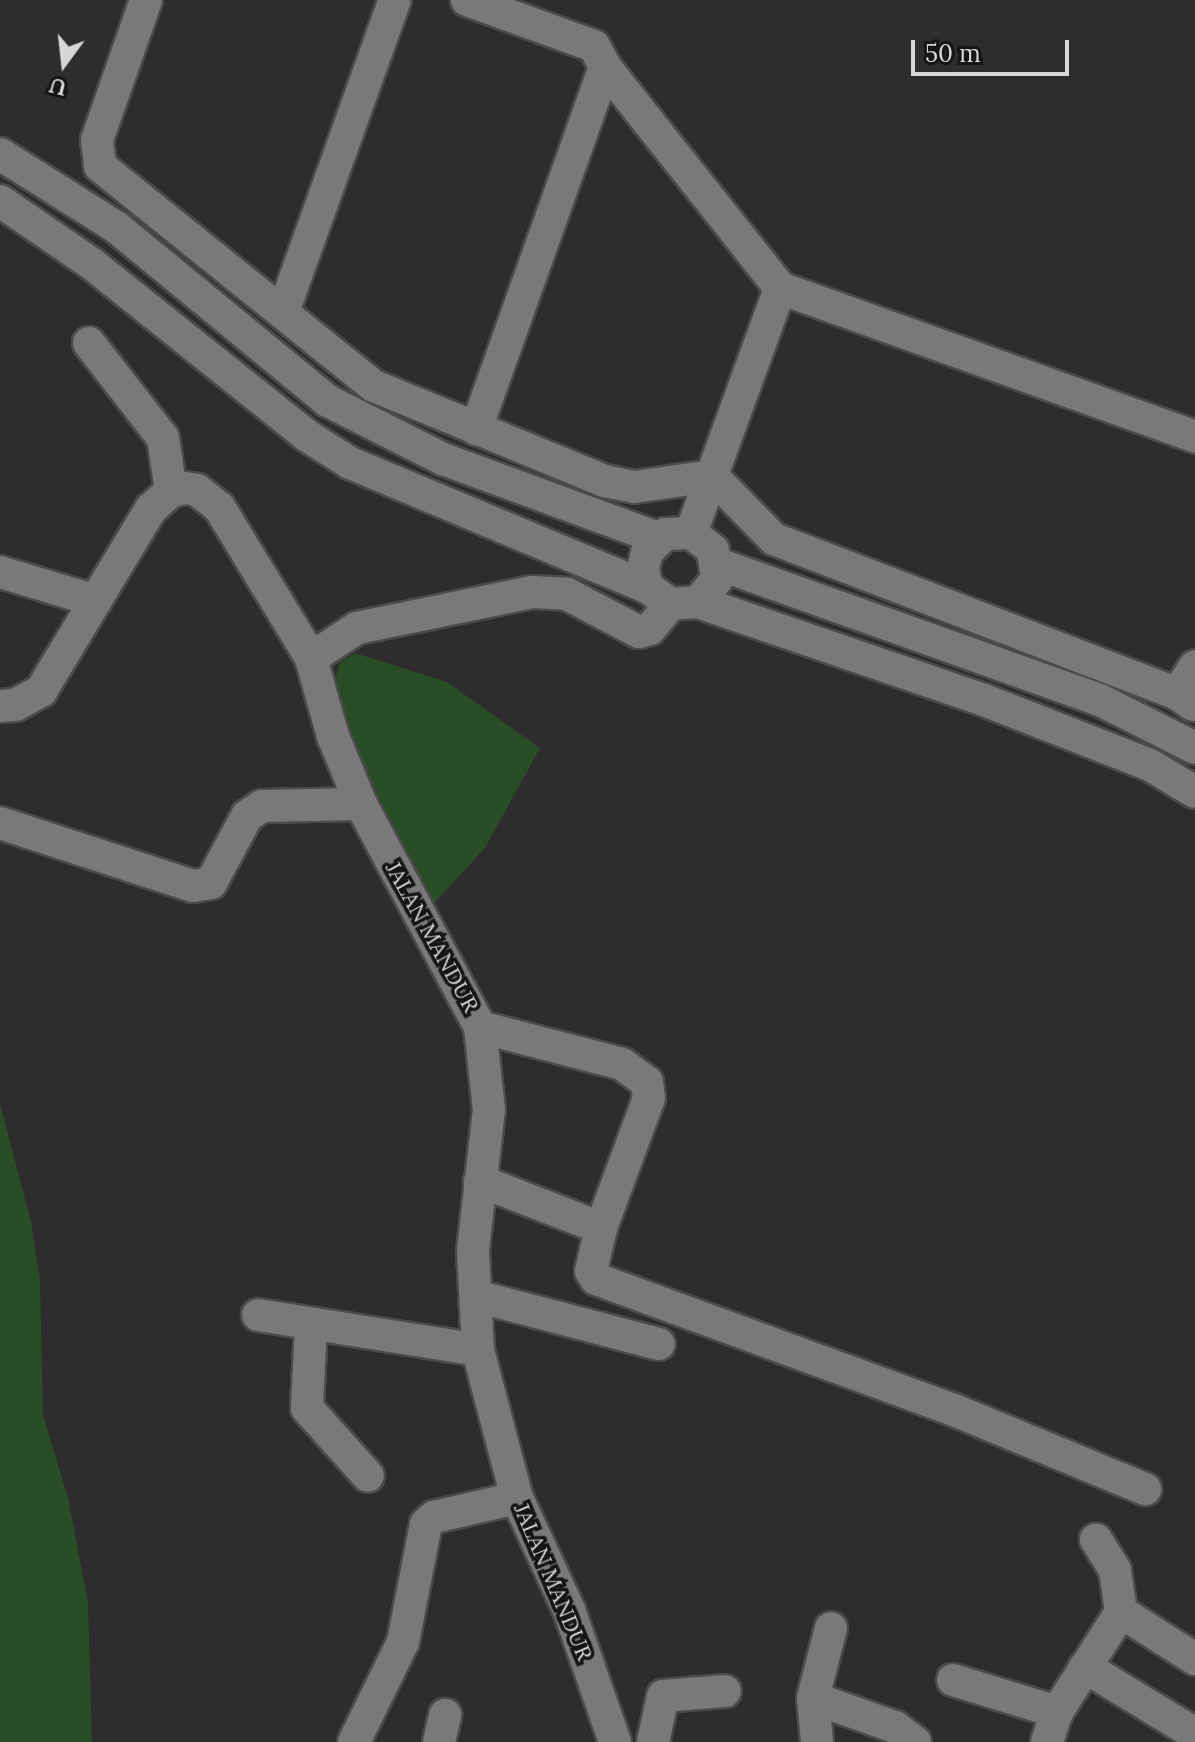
<!DOCTYPE html>
<html>
<head>
<meta charset="utf-8">
<style>
	body { margin:0 }
	#map { position:relative; width:1195px; height:1742px; overflow:hidden; background:#2e2c2e; font-family:Lora,serif }
	div>[style] { position:absolute }
	.green>* { inset:0; background:#294d24 }
	.roads { filter:drop-shadow(2px 0 #4c4a4c) drop-shadow(-2px 0 #4c4a4c) drop-shadow(0 2px #4c4a4c) drop-shadow(0 -2px #4c4a4c) }
	.minor>* { height:32px; margin:-16px; padding:0 16px; transform-origin:16px; border-radius:16px; background:#7a787a }
	span { translate:-50% -50%; white-space:nowrap; text-align:center; line-height:1.15; -webkit-text-stroke:7px #161516; paint-order:stroke }
	.street-label { font-size:22px; color:#d7d6d7 }
	.north { position:absolute; left:24px; top:24px; width:80px; height:80px; -webkit-text-stroke:6px #161516; paint-order:stroke; rotate:195deg; font-size:22px; font-weight:700; line-height:32px; text-align:center; color:#d7d6d7 }
	.north::after { content:''; display:block; margin:auto; width:28px; height:36px; background:#d7d6d7; clip-path:polygon(50% 0,100% 100%,50% 72%,0 100%) }
	.scale { position:absolute; left:911px; top:40px; width:158px; height:36px; box-sizing:border-box; border:4px solid #d7d6d7; border-top:0; padding-left:10px; font-size:24px; line-height:28px; white-space:nowrap; color:#d7d6d7; -webkit-text-stroke:6px #161516; paint-order:stroke }
</style>
</head>
<body>
<div id="map">
	<div class="green">
		<div style="clip-path:polygon(355px 653px,447px 682px,540px 748px,485px 848px,426px 912px,351px 761px,331px 693px,340px 662px)"></div>
		<div style="clip-path:polygon(0 1104px,31px 1222px,40px 1281px,43px 1415px,68px 1498px,88px 1603px,92px 1742px,0 1742px)"></div>
	</div>
	<div class="roads">
		<div class="minor">
			<div style="left:146px;top:0;width:148px;rotate:109.3deg"></div>
			<div style="left:97px;top:140px;width:26px;rotate:83deg"></div>
			<div style="left:100px;top:166px;width:351px;rotate:38.8deg"></div>
			<div style="left:374px;top:386px;width:249px;rotate:22.4deg"></div>
			<div style="left:604px;top:481px;width:31px;rotate:11deg"></div>
			<div style="left:634px;top:487px;width:79px;rotate:-8deg"></div>
			<div style="left:712px;top:476px;width:88px;rotate:45.5deg"></div>
			<div style="left:774px;top:539px;width:432px;rotate:21deg"></div>
			<div style="left:467px;top:0;width:135px;rotate:19.9deg"></div>
			<div style="left:594px;top:46px;width:24px;rotate:62deg"></div>
			<div style="left:605px;top:67px;width:282px;rotate:51.6deg"></div>
			<div style="left:780px;top:288px;width:441px;rotate:19.7deg"></div>
			<div style="left:0;top:154px;width:137px;rotate:32.2deg"></div>
			<div style="left:116px;top:227px;width:274px;rotate:39.4deg"></div>
			<div style="left:328px;top:401px;width:129px;rotate:26.8deg"></div>
			<div style="left:443px;top:459px;width:229px;rotate:20.2deg"></div>
			<div style="left:0;top:201px;width:112px;rotate:34.4deg"></div>
			<div style="left:92px;top:264px;width:274px;rotate:38.6deg"></div>
			<div style="left:306px;top:435px;width:52px;rotate:32.5deg"></div>
			<div style="left:350px;top:463px;width:322px;rotate:22.7deg"></div>
			<div style="left:283px;top:312px;width:331px;rotate:-70.3deg"></div>
			<div style="left:89px;top:343px;width:120px;rotate:52.1deg"></div>
			<div style="left:163px;top:438px;width:54px;rotate:81.4deg"></div>
			<div style="left:476px;top:429px;width:384px;rotate:-70.4deg"></div>
			<div style="left:691px;top:533px;width:261px;rotate:-70deg"></div>
			<div style="left:718px;top:564px;width:405px;rotate:19.6deg"></div>
			<div style="left:1100px;top:700px;width:106px;rotate:26.8deg"></div>
			<div style="left:0;top:572px;width:100px;rotate:16.8deg"></div>
			<div style="left:698px;top:602px;width:30px;rotate:-50deg"></div>
			<div style="left:717px;top:579px;width:29px;rotate:-98deg"></div>
			<div style="left:713px;top:550px;width:28px;rotate:-142deg"></div>
			<div style="left:691px;top:533px;width:26px;rotate:178deg"></div>
			<div style="left:665px;top:534px;width:25px;rotate:135deg"></div>
			<div style="left:647px;top:552px;width:17px;rotate:103deg"></div>
			<div style="left:643px;top:569px;width:18px;rotate:77deg"></div>
			<div style="left:647px;top:587px;width:29px;rotate:36deg"></div>
			<div style="left:670px;top:604px;width:28px;rotate:-4deg"></div>
			<div style="left:698px;top:602px;width:302px;rotate:18.9deg"></div>
			<div style="left:984px;top:700px;width:178px;rotate:21.4deg"></div>
			<div style="left:1150px;top:765px;width:52px;rotate:31deg"></div>
			<div style="left:1193px;top:705px;width:19px;rotate:-145deg"></div>
			<div style="left:1177px;top:694px;width:33px;rotate:-57deg"></div>
			<div style="left:0;top:706px;width:15px;rotate:-4deg"></div>
			<div style="left:15px;top:705px;width:30px;rotate:-28deg"></div>
			<div style="left:41px;top:691px;width:213px;rotate:-58.9deg"></div>
			<div style="left:151px;top:509px;width:27px;rotate:-42deg"></div>
			<div style="left:171px;top:491px;width:14px;rotate:-12deg"></div>
			<div style="left:185px;top:488px;width:12px;rotate:9deg"></div>
			<div style="left:197px;top:490px;width:28px;rotate:38deg"></div>
			<div style="left:219px;top:507px;width:177px;rotate:58.6deg"></div>
			<div style="left:0;top:823px;width:203px;rotate:18.1deg"></div>
			<div style="left:193px;top:886px;width:18px;rotate:-9deg"></div>
			<div style="left:211px;top:883px;width:76px;rotate:-61.8deg"></div>
			<div style="left:247px;top:816px;width:18px;rotate:-34deg"></div>
			<div style="left:262px;top:806px;width:99px;rotate:-1.2deg"></div>
			<div style="left:480px;top:1027px;width:147px;rotate:14.6deg"></div>
			<div style="left:622px;top:1064px;width:31px;rotate:36deg"></div>
			<div style="left:647px;top:1082px;width:16px;rotate:83deg"></div>
			<div style="left:649px;top:1098px;width:139px;rotate:110.3deg"></div>
			<div style="left:601px;top:1228px;width:44px;rotate:103.1deg"></div>
			<div style="left:591px;top:1271px;width:9px;rotate:58deg"></div>
			<div style="left:596px;top:1279px;width:381px;rotate:20.1deg"></div>
			<div style="left:954px;top:1410px;width:207px;rotate:22.5deg"></div>
			<div style="left:480px;top:1181px;width:130px;rotate:21.2deg"></div>
			<div style="left:476px;top:1296px;width:189px;rotate:14.7deg"></div>
			<div style="left:258px;top:1315px;width:223px;rotate:9deg"></div>
			<div style="left:311px;top:1325px;width:83px;rotate:92.8deg"></div>
			<div style="left:307px;top:1408px;width:91px;rotate:48.1deg"></div>
			<div style="left:1121px;top:1612px;width:88px;rotate:32.4deg"></div>
			<div style="left:1085px;top:1667px;width:129px;rotate:31.3deg"></div>
			<div style="left:953px;top:1680px;width:109px;rotate:17.1deg"></div>
			<div style="left:813px;top:1698px;width:87px;rotate:19.5deg"></div>
			<div style="left:895px;top:1727px;width:25px;rotate:37deg"></div>
			<div style="left:354px;top:1742px;width:111px;rotate:-63.9deg"></div>
			<div style="left:403px;top:1642px;width:120px;rotate:-79deg"></div>
			<div style="left:426px;top:1524px;width:11px;rotate:-41deg"></div>
			<div style="left:434px;top:1517px;width:85px;rotate:-12.9deg"></div>
			<div style="left:439px;top:1742px;width:28px;rotate:-77deg"></div>
			<div style="left:615px;top:1742px;width:140px;rotate:-109.2deg"></div>
			<div style="left:569px;top:1610px;width:123px;rotate:-114.9deg"></div>
			<div style="left:517px;top:1498px;width:153px;rotate:-104.8deg"></div>
			<div style="left:478px;top:1350px;width:100px;rotate:-92.9deg"></div>
			<div style="left:473px;top:1250px;width:141px;rotate:-83.5deg"></div>
			<div style="left:489px;top:1110px;width:83px;rotate:-96.2deg"></div>
			<div style="left:480px;top:1027px;width:253px;rotate:-118.1deg"></div>
			<div style="left:361px;top:804px;width:74px;rotate:-112.4deg"></div>
			<div style="left:333px;top:736px;width:81px;rotate:-105.8deg"></div>
			<div style="left:311px;top:658px;width:55px;rotate:-33.1deg"></div>
			<div style="left:357px;top:628px;width:179px;rotate:-11.6deg"></div>
			<div style="left:532px;top:592px;width:35px;rotate:3deg"></div>
			<div style="left:567px;top:594px;width:81px;rotate:27.8deg"></div>
			<div style="left:639px;top:632px;width:11px;rotate:-15deg"></div>
			<div style="left:650px;top:629px;width:32px;rotate:-51deg"></div>
			<div style="left:653px;top:1742px;width:47px;rotate:-77.7deg"></div>
			<div style="left:663px;top:1696px;width:62px;rotate:-4.6deg"></div>
			<div style="left:817px;top:1742px;width:44px;rotate:-95.2deg"></div>
			<div style="left:813px;top:1698px;width:72px;rotate:-75.6deg"></div>
			<div style="left:1047px;top:1742px;width:32px;rotate:-72deg"></div>
			<div style="left:1057px;top:1712px;width:119px;rotate:-57.4deg"></div>
			<div style="left:1121px;top:1612px;width:42px;rotate:-98.1deg"></div>
			<div style="left:1115px;top:1570px;width:36px;rotate:-122deg"></div>
		</div>
	</div>
	<div class="street-label">
		<span style="left:432px;top:937px;rotate:61deg">JALAN MANDUR</span>
		<span style="left:553px;top:1582px;rotate:67deg">JALAN MANDUR</span>
	</div>
	<div class="north">U</div>
	<div class="scale">50 m</div>
</div>
</body>
</html>
